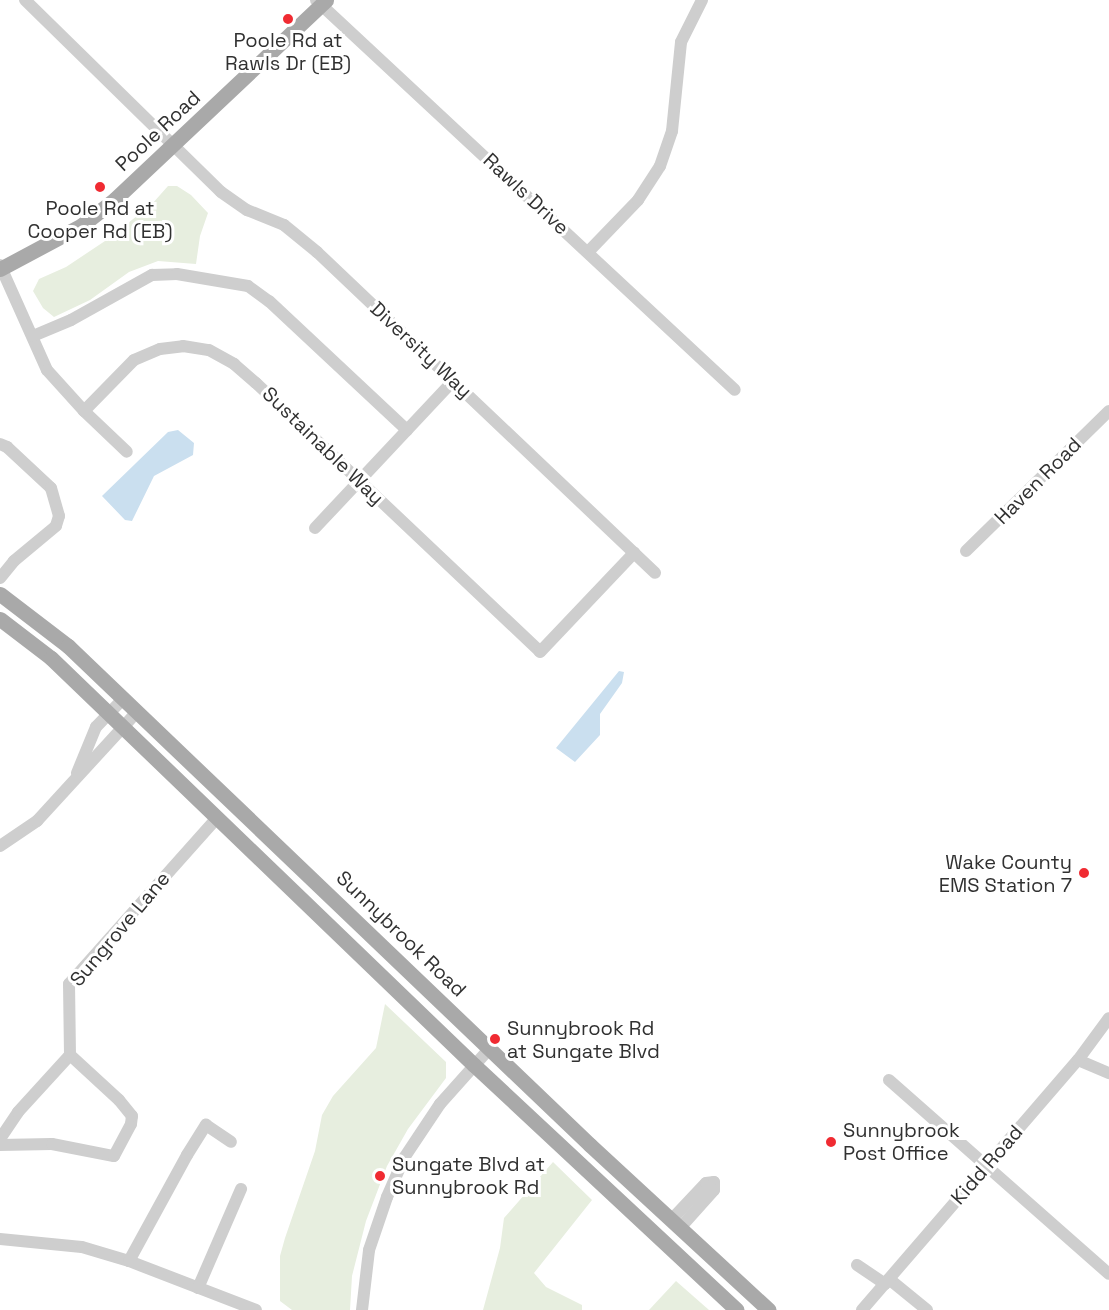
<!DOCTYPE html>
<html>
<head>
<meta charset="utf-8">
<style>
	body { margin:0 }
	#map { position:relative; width:1109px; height:1310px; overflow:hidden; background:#fff; font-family:"Space Grotesk",sans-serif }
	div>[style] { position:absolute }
	.green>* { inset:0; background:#e7eedf }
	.water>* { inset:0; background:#cadfef }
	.minor>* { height:12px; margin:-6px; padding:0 6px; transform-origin:6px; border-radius:6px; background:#cecece }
	.major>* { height:15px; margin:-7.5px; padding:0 7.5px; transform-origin:7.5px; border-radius:7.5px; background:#a9a9a9 }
	.dots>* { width:16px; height:16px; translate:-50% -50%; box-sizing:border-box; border:3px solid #fff; border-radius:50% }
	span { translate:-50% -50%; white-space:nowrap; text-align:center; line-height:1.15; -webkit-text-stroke:6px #fff; paint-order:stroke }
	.poi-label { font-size:20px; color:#313131 }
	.right { translate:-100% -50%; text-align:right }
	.left { translate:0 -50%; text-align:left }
	.street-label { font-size:20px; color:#313131 }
</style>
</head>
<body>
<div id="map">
	<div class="green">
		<div style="clip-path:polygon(168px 186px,177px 186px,191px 195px,208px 213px,200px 236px,196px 264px,158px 261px,129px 272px,90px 300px,54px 317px,43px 308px,33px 291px,39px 279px,66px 267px,108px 239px,152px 204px)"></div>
		<div style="clip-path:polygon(385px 1004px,446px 1062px,446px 1078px,408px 1129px,387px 1166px,366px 1221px,352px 1276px,350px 1310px,292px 1310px,280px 1301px,280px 1256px,285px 1238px,315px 1151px,322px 1115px,333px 1096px,376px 1048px)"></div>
		<div style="clip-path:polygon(553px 1162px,592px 1200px,534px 1273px,546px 1287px,582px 1305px,582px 1310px,483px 1310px,500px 1248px,504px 1218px)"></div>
		<div style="clip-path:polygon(676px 1281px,709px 1310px,649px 1310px)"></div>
	</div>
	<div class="water">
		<div style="clip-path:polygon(178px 430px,194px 443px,193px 455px,154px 476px,132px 521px,125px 520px,102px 496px,168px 432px)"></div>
		<div style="clip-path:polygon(619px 671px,624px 672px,622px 683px,600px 714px,600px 735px,575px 762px,556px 748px)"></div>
	</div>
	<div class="minor">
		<div style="left:25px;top:0;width:274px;rotate:44.4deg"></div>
		<div style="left:221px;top:192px;width:32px;rotate:35deg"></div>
		<div style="left:247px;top:210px;width:40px;rotate:22deg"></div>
		<div style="left:284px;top:225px;width:43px;rotate:39.3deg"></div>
		<div style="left:317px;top:252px;width:466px;rotate:43.5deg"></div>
		<div style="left:316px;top:0;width:572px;rotate:42.95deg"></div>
		<div style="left:589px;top:251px;width:71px;rotate:-46.1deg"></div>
		<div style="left:638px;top:200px;width:40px;rotate:-57.1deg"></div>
		<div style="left:660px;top:166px;width:37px;rotate:-71deg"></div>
		<div style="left:672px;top:131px;width:89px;rotate:-84.2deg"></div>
		<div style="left:681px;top:42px;width:47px;rotate:-63.4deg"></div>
		<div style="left:0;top:265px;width:115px;rotate:65.9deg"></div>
		<div style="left:47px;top:370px;width:55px;rotate:47.9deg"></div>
		<div style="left:84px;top:411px;width:59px;rotate:43.6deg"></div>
		<div style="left:33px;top:336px;width:41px;rotate:-22.8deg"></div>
		<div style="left:71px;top:320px;width:93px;rotate:-29.1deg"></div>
		<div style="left:152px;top:275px;width:25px;rotate:-2deg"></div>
		<div style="left:177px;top:274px;width:72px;rotate:9.6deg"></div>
		<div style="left:248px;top:286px;width:26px;rotate:36deg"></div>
		<div style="left:269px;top:301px;width:189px;rotate:43.1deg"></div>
		<div style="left:84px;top:411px;width:71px;rotate:-45.6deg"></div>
		<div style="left:134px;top:360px;width:28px;rotate:-23deg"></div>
		<div style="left:160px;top:349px;width:23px;rotate:-7deg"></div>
		<div style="left:183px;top:346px;width:26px;rotate:9deg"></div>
		<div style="left:209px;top:350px;width:29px;rotate:29deg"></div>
		<div style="left:234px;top:364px;width:29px;rotate:41deg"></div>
		<div style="left:256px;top:383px;width:391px;rotate:43.4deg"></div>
		<div style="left:540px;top:652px;width:137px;rotate:-46.5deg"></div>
		<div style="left:0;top:444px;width:8px;rotate:23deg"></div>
		<div style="left:7px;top:447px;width:60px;rotate:43deg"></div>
		<div style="left:51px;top:488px;width:29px;rotate:74deg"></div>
		<div style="left:59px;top:516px;width:10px;rotate:107deg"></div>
		<div style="left:56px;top:526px;width:55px;rotate:140.2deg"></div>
		<div style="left:14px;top:561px;width:22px;rotate:129deg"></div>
		<div style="left:315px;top:528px;width:202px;rotate:-46.8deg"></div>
		<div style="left:966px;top:551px;width:200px;rotate:-44.4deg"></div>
		<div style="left:77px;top:773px;width:50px;rotate:-67.6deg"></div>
		<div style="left:96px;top:727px;width:39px;rotate:-46deg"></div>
		<div style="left:0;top:846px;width:45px;rotate:-34deg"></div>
		<div style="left:37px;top:821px;width:148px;rotate:-47.5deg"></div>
		<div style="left:1078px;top:1060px;width:34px;rotate:23deg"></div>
		<div style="left:889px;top:1080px;width:293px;rotate:41.4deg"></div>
		<div style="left:0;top:1139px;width:32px;rotate:-56deg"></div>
		<div style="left:18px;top:1112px;width:77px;rotate:-47.6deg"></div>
		<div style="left:70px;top:1055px;width:71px;rotate:-90.8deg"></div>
		<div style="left:69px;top:984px;width:222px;rotate:-48.3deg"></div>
		<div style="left:0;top:1145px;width:52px;rotate:-1.1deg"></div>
		<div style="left:52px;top:1144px;width:63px;rotate:11deg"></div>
		<div style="left:114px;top:1156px;width:36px;rotate:-62deg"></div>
		<div style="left:131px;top:1124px;width:8px;rotate:-83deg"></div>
		<div style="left:132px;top:1116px;width:21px;rotate:-129deg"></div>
		<div style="left:119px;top:1100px;width:67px;rotate:-137.4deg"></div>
		<div style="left:671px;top:1220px;width:51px;rotate:-46.6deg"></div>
		<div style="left:706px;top:1183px;width:8px;rotate:-7deg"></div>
		<div style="left:714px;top:1182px;width:8px;rotate:90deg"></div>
		<div style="left:714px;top:1190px;width:51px;rotate:131.8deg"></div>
		<div style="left:0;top:1239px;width:82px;rotate:5.6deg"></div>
		<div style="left:82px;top:1247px;width:49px;rotate:16.6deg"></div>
		<div style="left:129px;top:1261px;width:136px;rotate:21.1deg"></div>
		<div style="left:129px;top:1261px;width:121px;rotate:-61.3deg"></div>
		<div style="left:187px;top:1155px;width:36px;rotate:-58deg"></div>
		<div style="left:206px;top:1125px;width:30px;rotate:34deg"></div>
		<div style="left:857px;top:1265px;width:34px;rotate:34deg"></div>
		<div style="left:889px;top:1279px;width:49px;rotate:39.2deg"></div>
		<div style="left:198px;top:1288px;width:108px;rotate:-66.5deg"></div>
		<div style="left:362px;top:1310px;width:60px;rotate:-83.3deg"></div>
		<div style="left:369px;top:1250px;width:56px;rotate:-71.2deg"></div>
		<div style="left:387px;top:1197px;width:43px;rotate:-66.4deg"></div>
		<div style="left:404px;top:1158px;width:65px;rotate:-56.3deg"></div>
		<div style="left:440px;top:1104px;width:75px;rotate:-48.2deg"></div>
		<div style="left:862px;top:1310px;width:330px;rotate:-49.2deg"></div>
		<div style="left:1078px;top:1060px;width:52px;rotate:-53.6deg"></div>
	</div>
	<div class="major">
		<div style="left:0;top:269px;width:93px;rotate:-28.2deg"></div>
		<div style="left:82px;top:225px;width:42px;rotate:-38.2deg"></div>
		<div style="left:115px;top:199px;width:290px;rotate:-43.3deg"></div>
		<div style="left:0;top:594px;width:86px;rotate:37.4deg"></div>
		<div style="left:68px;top:646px;width:722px;rotate:43.71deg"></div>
		<div style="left:590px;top:1145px;width:243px;rotate:42.7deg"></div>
		<div style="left:0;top:619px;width:64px;rotate:37.4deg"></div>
		<div style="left:51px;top:658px;width:587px;rotate:43.9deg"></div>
		<div style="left:474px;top:1065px;width:359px;rotate:43deg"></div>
	</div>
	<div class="dots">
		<div style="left:288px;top:19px;background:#f02b32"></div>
		<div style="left:100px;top:187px;background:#f02b32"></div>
		<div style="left:1084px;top:873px;background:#f02b32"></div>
		<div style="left:495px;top:1039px;background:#f02b32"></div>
		<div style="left:831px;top:1142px;background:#f02b32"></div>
		<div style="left:380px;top:1176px;background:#f02b32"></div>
	</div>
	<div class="poi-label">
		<span style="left:288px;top:52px">Poole Rd at<br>Rawls Dr (EB)</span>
		<span style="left:100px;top:220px">Poole Rd at<br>Cooper Rd (EB)</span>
		<span class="right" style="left:1072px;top:874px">Wake County<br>EMS Station 7</span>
		<span class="left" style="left:507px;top:1040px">Sunnybrook Rd<br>at Sungate Blvd</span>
		<span class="left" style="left:843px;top:1142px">Sunnybrook<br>Post Office</span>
		<span class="left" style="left:392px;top:1176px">Sungate Blvd at<br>Sunnybrook Rd</span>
	</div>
	<div class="street-label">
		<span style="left:158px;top:131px;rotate:-43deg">Poole Road</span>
		<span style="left:526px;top:194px;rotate:43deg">Rawls Drive</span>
		<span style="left:421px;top:350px;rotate:43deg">Diversity Way</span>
		<span style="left:323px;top:446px;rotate:44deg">Sustainable Way</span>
		<span style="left:1038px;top:481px;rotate:-45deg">Haven Road</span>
		<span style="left:120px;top:929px;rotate:-50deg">Sungrove Lane</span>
		<span style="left:401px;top:934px;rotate:44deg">Sunnybrook Road</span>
		<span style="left:987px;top:1165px;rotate:-49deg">Kidd Road</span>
	</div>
</div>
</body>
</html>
